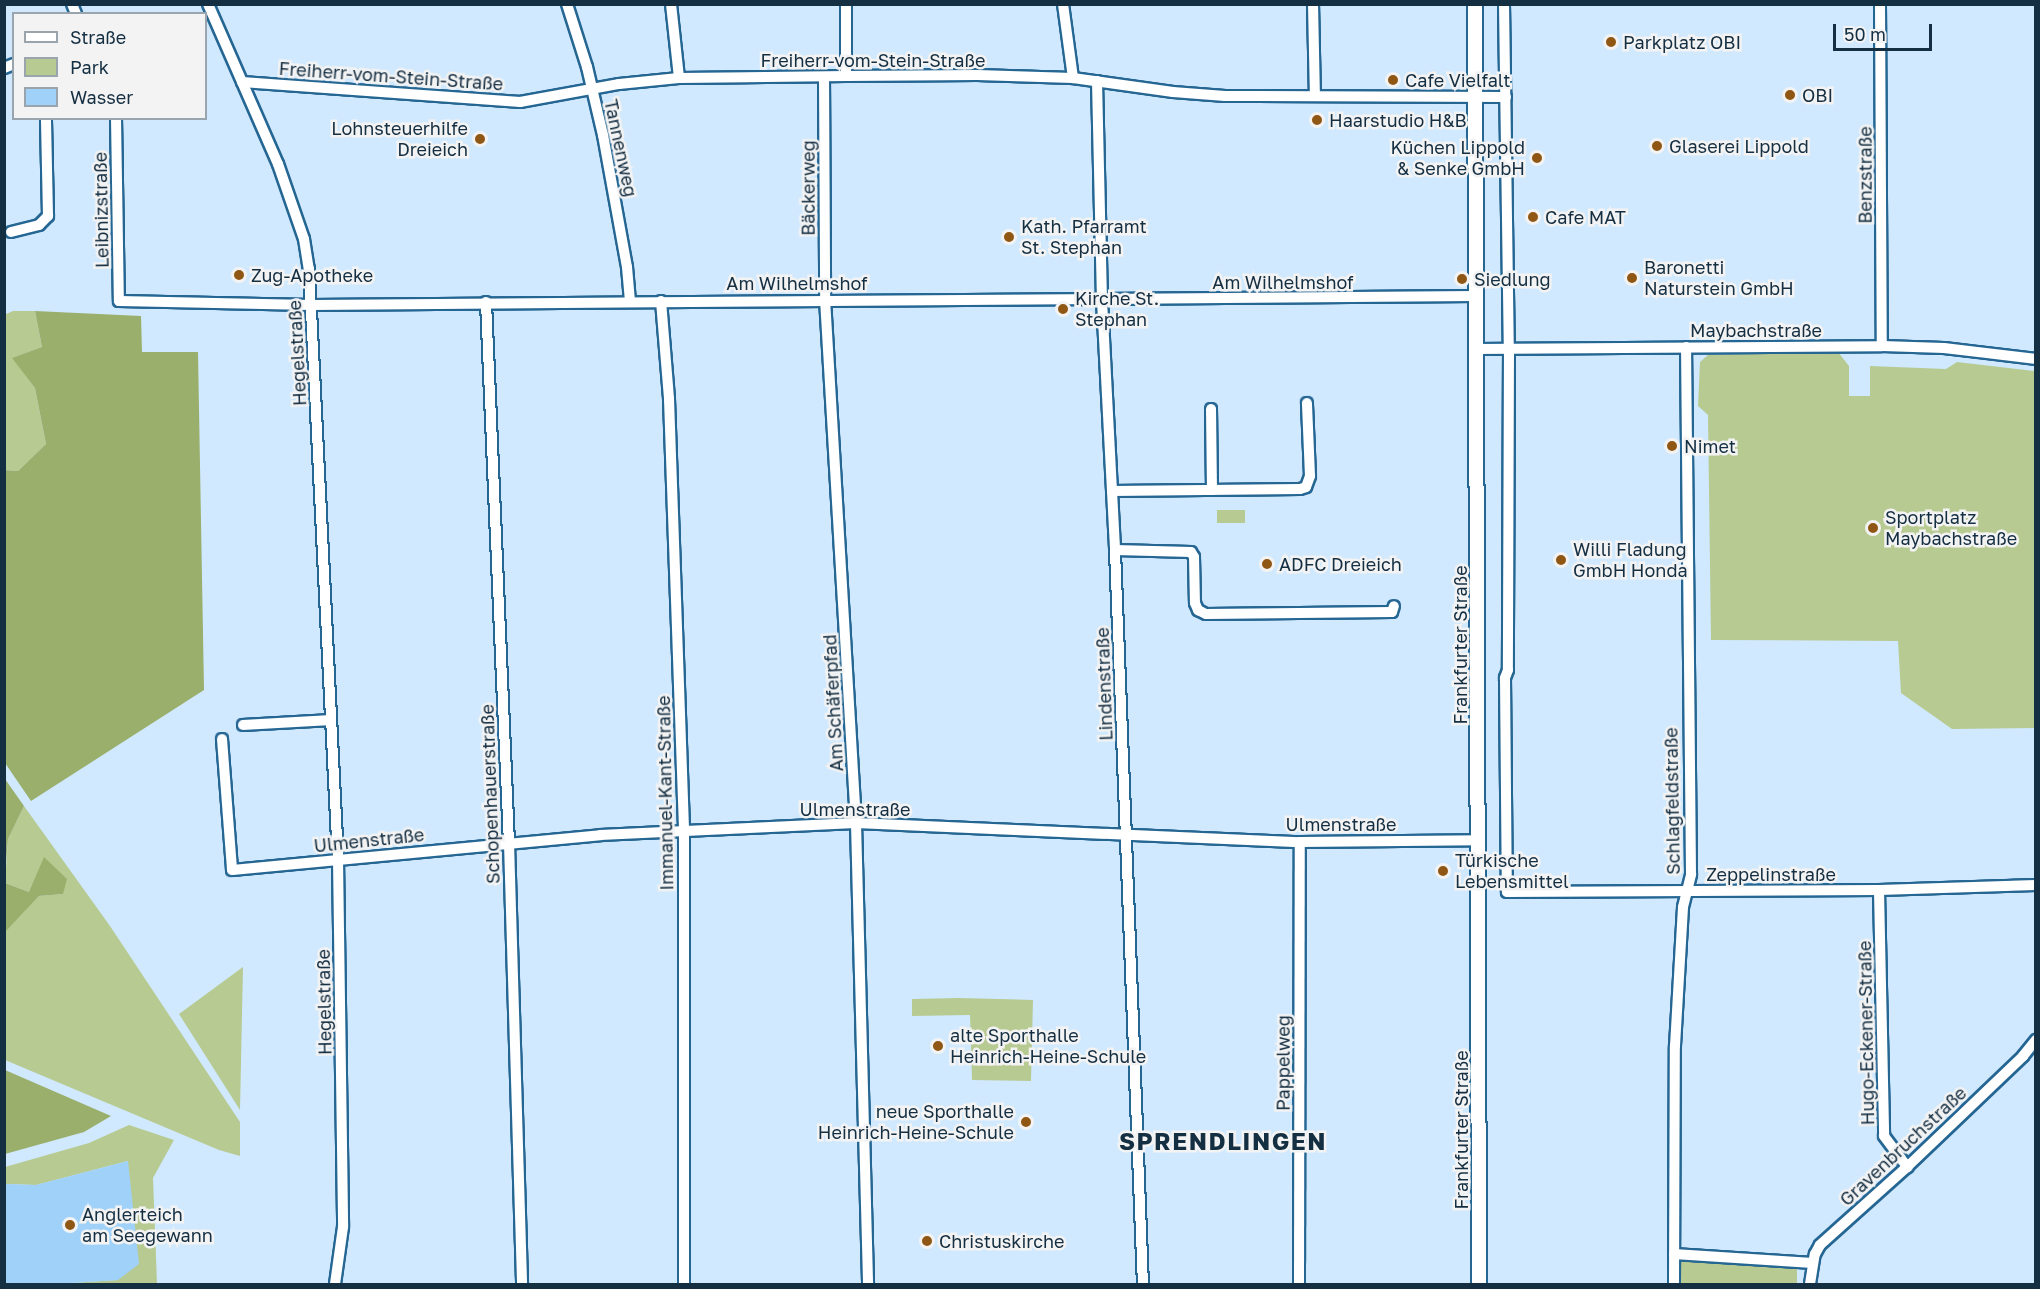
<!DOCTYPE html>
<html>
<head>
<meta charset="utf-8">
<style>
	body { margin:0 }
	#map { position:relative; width:2040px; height:1289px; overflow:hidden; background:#d0e9fe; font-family:"Golos Text",sans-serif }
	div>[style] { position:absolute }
	.green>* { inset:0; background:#b7ca92 }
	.forest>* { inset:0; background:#99af6b }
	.water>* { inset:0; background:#a0d1f9 }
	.roads { filter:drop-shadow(2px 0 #256693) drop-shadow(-2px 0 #256693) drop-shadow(0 2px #256693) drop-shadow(0 -2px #256693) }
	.minor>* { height:10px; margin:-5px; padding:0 5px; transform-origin:5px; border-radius:5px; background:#fff }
	.tertiary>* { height:14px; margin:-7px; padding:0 7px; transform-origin:7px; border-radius:7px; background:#fff }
	.dots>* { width:16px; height:16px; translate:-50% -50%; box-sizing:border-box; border:3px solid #f3f3f3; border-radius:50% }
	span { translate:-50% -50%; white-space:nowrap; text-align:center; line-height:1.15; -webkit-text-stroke:5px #f3f3f3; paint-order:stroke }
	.poi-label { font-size:18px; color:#142e42 }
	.left { translate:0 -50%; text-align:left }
	.right { translate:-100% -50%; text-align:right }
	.street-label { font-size:18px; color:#142e42 }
	.district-label { font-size:24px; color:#142e42; font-weight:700; letter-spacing:1.5px }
	.frame { position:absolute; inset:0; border:6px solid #142e42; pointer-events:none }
	.legend { position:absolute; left:12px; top:12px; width:195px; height:108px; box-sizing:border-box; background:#f3f3f3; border:2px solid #9aa4ac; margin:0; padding:8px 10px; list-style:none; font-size:18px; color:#142e42 }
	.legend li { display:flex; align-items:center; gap:12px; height:30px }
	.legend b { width:30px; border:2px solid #9aa4ac }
	.scale { position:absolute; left:1833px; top:24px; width:99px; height:27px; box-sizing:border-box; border:3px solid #142e42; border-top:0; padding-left:8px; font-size:18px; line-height:21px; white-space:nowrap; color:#142e42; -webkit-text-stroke:4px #f3f3f3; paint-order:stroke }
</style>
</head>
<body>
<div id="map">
	<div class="green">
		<div style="clip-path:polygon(13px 311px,35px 311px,42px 347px,13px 358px,35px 388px,46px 444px,18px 471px,5px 470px,4px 315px)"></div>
		<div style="clip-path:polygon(1838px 352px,1849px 366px,1849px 396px,1870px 396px,1870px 366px,1946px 369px,1957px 362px,2035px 371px,2035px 728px,1952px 729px,1901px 693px,1898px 641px,1711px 640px,1708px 415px,1698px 406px,1700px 362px,1708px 355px)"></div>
		<div style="clip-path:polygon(1217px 510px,1245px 510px,1245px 523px,1217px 523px)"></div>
		<div style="clip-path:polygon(24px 806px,110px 926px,240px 1122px,240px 1156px,219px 1150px,5px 1060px,4px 932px,39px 896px,63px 894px,29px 892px,5px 883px,8px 839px)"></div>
		<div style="clip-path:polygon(243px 967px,240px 1110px,179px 1014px)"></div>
		<div style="clip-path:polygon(959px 998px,1033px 1000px,1031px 1081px,972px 1080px,970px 1015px,912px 1016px,912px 999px)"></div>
		<div style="clip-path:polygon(129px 1125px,174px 1140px,153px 1178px,157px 1284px,56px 1284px,118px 1280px,128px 1161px,36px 1185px,5px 1184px,5px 1167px,89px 1143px)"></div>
		<div style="clip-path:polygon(1681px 1261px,1797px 1268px,1797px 1284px,1681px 1284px)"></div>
	</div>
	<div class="forest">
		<div style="clip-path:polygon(35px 311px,141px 316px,142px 352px,198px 352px,204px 690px,31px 801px,5px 763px,4px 470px,18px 471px,46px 444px,35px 388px,12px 358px,42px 347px)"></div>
		<div style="clip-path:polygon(5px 779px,24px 806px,8px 839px,5px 875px)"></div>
		<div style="clip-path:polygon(44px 857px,67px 879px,63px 894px,39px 896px,5px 932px,5px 883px,29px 892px)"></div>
		<div style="clip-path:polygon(5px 1070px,111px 1116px,84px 1132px,5px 1154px)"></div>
	</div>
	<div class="water">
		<div style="clip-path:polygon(128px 1161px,139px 1264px,118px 1280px,56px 1284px,5px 1284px,5px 1184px,36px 1185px)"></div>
	</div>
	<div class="roads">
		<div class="minor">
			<div style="left:72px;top:4px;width:11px;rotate:68deg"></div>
			<div style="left:208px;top:4px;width:175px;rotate:66.4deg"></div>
			<div style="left:278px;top:164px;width:79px;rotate:70.9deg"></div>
			<div style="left:304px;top:239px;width:30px;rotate:81deg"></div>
			<div style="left:309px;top:269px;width:591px;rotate:87.19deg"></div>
			<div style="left:338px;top:859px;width:368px;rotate:89.2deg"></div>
			<div style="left:343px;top:1227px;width:58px;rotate:98deg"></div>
			<div style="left:567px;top:4px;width:66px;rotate:72.4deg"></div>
			<div style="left:587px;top:67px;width:70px;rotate:76.8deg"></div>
			<div style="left:603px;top:135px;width:134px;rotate:79.7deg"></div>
			<div style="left:627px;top:267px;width:34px;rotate:85deg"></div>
			<div style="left:671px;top:4px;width:74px;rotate:83.8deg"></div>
			<div style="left:846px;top:4px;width:72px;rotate:90deg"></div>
			<div style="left:1063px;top:4px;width:75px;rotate:82.3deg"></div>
			<div style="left:1313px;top:4px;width:92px;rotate:88.8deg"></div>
			<div style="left:1504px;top:4px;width:344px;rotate:89.2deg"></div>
			<div style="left:1509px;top:348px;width:322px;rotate:90.2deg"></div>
			<div style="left:1508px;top:670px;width:9px;rotate:111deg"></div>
			<div style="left:1505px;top:678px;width:214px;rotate:89.5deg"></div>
			<div style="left:1507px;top:892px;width:372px;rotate:-0.3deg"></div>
			<div style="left:1879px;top:890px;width:157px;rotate:-1.8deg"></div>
			<div style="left:1880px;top:4px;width:342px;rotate:89.7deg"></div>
			<div style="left:4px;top:68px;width:11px;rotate:-22deg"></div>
			<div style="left:824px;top:77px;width:222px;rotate:89.7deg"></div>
			<div style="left:825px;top:299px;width:525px;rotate:86.61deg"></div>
			<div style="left:856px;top:823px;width:461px;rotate:88.5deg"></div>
			<div style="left:1097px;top:81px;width:219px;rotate:88.7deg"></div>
			<div style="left:1102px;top:300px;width:250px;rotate:87deg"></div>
			<div style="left:1115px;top:550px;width:735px;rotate:87.82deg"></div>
			<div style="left:242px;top:82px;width:279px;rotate:4.1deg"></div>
			<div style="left:520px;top:102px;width:101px;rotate:-10.3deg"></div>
			<div style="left:619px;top:84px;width:60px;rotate:-5.7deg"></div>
			<div style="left:679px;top:78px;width:167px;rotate:-0.7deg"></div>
			<div style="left:846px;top:76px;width:131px;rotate:-0.4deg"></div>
			<div style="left:977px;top:75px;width:96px;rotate:1.8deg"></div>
			<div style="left:1073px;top:78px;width:101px;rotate:8deg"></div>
			<div style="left:1173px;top:92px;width:52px;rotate:4.4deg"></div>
			<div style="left:1225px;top:96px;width:281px;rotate:0.2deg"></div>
			<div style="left:116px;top:118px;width:183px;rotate:89.1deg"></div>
			<div style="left:119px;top:301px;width:192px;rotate:1.2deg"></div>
			<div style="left:311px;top:305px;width:1164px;rotate:-0.44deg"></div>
			<div style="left:11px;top:232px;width:29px;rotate:-14deg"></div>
			<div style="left:39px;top:225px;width:13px;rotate:-45deg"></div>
			<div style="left:48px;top:216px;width:98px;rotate:-91.2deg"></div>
			<div style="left:661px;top:301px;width:98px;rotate:85.3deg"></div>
			<div style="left:669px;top:399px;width:432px;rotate:88deg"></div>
			<div style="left:684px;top:831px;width:453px;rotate:90deg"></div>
			<div style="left:486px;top:302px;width:541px;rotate:87.57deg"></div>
			<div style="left:509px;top:843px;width:441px;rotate:88.3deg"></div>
			<div style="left:1476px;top:349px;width:406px;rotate:-0.4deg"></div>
			<div style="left:1882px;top:346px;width:62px;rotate:1.8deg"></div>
			<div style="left:1944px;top:348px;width:93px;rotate:6.8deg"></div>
			<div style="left:1211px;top:409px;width:81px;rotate:89.3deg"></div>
			<div style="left:1112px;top:491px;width:188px;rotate:-0.6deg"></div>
			<div style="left:1300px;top:489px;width:6px;rotate:-18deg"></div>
			<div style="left:1306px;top:487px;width:12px;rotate:-70deg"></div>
			<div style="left:1310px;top:476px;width:73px;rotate:-92.4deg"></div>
			<div style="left:1115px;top:550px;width:76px;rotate:1.5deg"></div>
			<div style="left:1191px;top:552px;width:6px;rotate:59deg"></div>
			<div style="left:1194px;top:557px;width:46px;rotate:88.8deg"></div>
			<div style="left:1195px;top:603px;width:8px;rotate:67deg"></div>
			<div style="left:1198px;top:610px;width:9px;rotate:27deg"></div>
			<div style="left:1206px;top:614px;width:186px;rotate:-0.6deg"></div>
			<div style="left:1392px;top:612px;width:6px;rotate:-72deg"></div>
			<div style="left:243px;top:725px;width:88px;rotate:-3.3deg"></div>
			<div style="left:222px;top:739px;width:131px;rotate:85.6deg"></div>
			<div style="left:232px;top:870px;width:370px;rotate:-5.4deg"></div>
			<div style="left:600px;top:835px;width:256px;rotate:-2.7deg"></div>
			<div style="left:856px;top:823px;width:444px;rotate:2.5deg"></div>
			<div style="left:1300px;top:842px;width:179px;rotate:-0.6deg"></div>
			<div style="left:1879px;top:890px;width:246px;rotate:88.8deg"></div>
			<div style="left:1884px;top:1136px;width:39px;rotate:53deg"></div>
			<div style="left:1674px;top:1254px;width:139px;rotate:3.7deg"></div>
			<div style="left:1299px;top:1284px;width:442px;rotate:-89.9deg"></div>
			<div style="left:1674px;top:1284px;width:238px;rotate:-89.8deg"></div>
			<div style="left:1675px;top:1046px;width:139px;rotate:-86.7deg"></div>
			<div style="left:1683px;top:907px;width:34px;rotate:-76deg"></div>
			<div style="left:1691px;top:874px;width:527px;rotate:-90.54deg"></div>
			<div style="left:1810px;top:1284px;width:30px;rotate:-81deg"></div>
			<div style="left:1815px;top:1254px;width:10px;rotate:-61deg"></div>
			<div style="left:1820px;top:1245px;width:117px;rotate:-41.9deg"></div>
			<div style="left:1907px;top:1167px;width:161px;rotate:-43.7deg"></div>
			<div style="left:2023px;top:1056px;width:21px;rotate:-51deg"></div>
		</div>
		<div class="tertiary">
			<div style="left:1475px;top:4px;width:1280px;rotate:89.82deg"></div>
		</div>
	</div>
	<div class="dots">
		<div style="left:1611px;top:42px;background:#905613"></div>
		<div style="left:1393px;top:80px;background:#905613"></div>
		<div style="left:1790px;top:95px;background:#905613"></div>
		<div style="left:1317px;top:120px;background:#905613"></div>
		<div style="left:480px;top:139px;background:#905613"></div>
		<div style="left:1657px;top:146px;background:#905613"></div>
		<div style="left:1537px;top:158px;background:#905613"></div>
		<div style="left:1533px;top:217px;background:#905613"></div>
		<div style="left:1009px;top:237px;background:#905613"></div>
		<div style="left:239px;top:275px;background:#905613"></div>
		<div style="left:1632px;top:278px;background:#905613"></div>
		<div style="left:1462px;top:279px;background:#905613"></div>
		<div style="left:1063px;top:309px;background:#905613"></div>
		<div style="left:1672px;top:446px;background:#905613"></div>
		<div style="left:1873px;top:528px;background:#905613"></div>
		<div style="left:1561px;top:560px;background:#905613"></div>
		<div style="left:1267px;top:564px;background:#905613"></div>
		<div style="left:1443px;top:871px;background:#905613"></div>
		<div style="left:938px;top:1046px;background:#905613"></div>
		<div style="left:1026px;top:1122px;background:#905613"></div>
		<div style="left:70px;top:1225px;background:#905613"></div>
		<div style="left:927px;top:1241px;background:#905613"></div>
	</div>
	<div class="poi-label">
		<span class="left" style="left:1623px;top:42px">Parkplatz OBI</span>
		<span class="left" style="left:1405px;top:80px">Cafe Vielfalt</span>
		<span class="left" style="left:1802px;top:95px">OBI</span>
		<span class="left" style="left:1329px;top:120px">Haarstudio H&amp;B</span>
		<span class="right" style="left:468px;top:139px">Lohnsteuerhilfe<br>Dreieich</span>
		<span class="left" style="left:1669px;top:146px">Glaserei Lippold</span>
		<span class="right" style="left:1525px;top:158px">Küchen Lippold<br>&amp; Senke GmbH</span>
		<span class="left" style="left:1545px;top:217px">Cafe MAT</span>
		<span class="left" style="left:1021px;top:237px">Kath. Pfarramt<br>St. Stephan</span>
		<span class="left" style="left:1644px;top:278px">Baronetti<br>Naturstein GmbH</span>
		<span class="left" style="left:251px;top:275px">Zug-Apotheke</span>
		<span class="left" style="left:1474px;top:279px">Siedlung</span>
		<span class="left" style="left:1075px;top:309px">Kirche St.<br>Stephan</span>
		<span class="left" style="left:1684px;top:446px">Nimet</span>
		<span class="left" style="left:1885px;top:528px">Sportplatz<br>Maybachstraße</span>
		<span class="left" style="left:1573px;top:560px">Willi Fladung<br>GmbH Honda</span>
		<span class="left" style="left:1279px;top:564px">ADFC Dreieich</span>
		<span class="left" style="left:1455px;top:871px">Türkische<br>Lebensmittel</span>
		<span class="left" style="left:950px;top:1046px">alte Sporthalle<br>Heinrich-Heine-Schule</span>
		<span class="right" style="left:1014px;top:1122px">neue Sporthalle<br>Heinrich-Heine-Schule</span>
		<span class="left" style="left:82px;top:1225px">Anglerteich<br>am Seegewann</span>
		<span class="left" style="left:939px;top:1241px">Christuskirche</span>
	</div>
	<div class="street-label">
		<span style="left:873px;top:60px">Freiherr-vom-Stein-Straße</span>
		<span style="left:391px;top:76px;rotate:4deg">Freiherr-vom-Stein-Straße</span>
		<span style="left:621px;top:148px;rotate:78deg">Tannenweg</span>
		<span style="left:1865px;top:175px;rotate:-90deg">Benzstraße</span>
		<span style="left:808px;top:188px;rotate:-90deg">Bäckerweg</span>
		<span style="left:101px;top:210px;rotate:-91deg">Leibnizstraße</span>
		<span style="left:1283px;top:282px">Am Wilhelmshof</span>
		<span style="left:797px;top:283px">Am Wilhelmshof</span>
		<span style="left:1756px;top:330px">Maybachstraße</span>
		<span style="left:297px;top:353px;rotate:-93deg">Hegelstraße</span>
		<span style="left:1460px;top:645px;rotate:-90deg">Frankfurter Straße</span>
		<span style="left:1104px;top:684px;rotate:-92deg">Lindenstraße</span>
		<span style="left:833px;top:703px;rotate:-93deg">Am Schäferpfad</span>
		<span style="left:665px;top:793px;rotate:-91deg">Immanuel-Kant-Straße</span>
		<span style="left:490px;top:794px;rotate:-92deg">Schopenhauerstraße</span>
		<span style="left:1672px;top:801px;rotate:-91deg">Schlagfeldstraße</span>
		<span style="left:855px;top:809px">Ulmenstraße</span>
		<span style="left:1341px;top:824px">Ulmenstraße</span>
		<span style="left:369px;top:840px;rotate:-6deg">Ulmenstraße</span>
		<span style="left:1771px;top:874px">Zeppelinstraße</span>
		<span style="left:324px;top:1002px;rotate:-91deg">Hegelstraße</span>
		<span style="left:1866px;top:1033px;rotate:-91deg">Hugo-Eckener-Straße</span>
		<span style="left:1283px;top:1063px;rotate:-90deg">Pappelweg</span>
		<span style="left:1461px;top:1130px;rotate:-90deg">Frankfurter Straße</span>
		<span style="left:1903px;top:1146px;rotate:-43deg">Gravenbruchstraße</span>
	</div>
	<div class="district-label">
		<span style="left:1223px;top:1141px">SPRENDLINGEN</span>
	</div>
	<div class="frame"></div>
	<ul class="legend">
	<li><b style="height:8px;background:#fff"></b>Straße</li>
	<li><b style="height:16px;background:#b7ca92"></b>Park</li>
	<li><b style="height:16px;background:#a0d1f9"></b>Wasser</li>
	</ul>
	<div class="scale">50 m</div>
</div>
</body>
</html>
